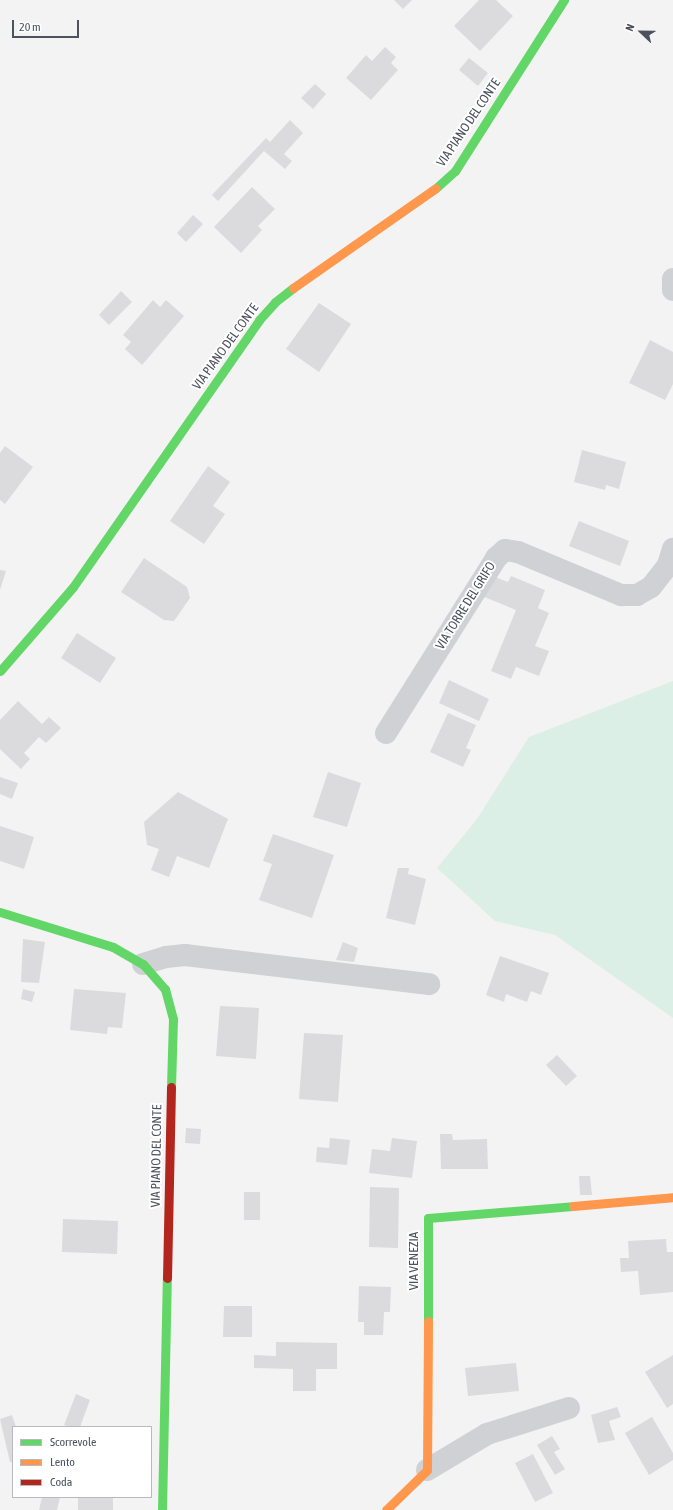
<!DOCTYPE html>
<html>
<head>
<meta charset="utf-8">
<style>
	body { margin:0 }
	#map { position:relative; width:673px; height:1510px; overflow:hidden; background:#f3f3f3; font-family:"Asap Condensed",sans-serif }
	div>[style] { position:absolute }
	.green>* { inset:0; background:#dbefe6 }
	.building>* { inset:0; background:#dbdbdd }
	.street>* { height:22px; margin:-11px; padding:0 11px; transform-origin:11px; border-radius:11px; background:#cfd1d4 }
	.fast>* { height:9px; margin:-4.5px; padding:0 4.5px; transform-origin:4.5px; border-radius:4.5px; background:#63d668 }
	.slow>* { height:9px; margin:-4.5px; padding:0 4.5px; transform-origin:4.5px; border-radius:4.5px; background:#ff974d }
	.jam>* { height:9px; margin:-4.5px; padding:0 4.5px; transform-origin:4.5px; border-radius:4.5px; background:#b3261e }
	span { translate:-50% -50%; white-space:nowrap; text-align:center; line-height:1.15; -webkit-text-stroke:4px #fff; paint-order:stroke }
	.street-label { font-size:13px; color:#4c525e }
	.legend { position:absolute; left:12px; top:1426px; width:140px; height:72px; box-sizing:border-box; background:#fff; border:1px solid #b7babf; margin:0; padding:5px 7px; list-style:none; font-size:12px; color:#4c525e }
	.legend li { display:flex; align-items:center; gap:8px; height:20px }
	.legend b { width:20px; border:1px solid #b7babf }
	.north { position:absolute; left:621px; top:12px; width:40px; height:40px; -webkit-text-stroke:3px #fff; paint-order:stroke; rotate:292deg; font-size:11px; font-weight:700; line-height:16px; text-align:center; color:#4c525e }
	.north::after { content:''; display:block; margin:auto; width:14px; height:18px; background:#4c525e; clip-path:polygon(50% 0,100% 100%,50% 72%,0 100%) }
	.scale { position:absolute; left:12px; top:20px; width:67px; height:18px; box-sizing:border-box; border:2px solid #4c525e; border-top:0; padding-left:5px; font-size:12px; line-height:14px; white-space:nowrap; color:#4c525e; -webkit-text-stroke:3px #fff; paint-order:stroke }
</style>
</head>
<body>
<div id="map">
	<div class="green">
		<div style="clip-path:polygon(673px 681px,673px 1018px,555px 935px,495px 921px,437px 868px,477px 819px,529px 737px)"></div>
	</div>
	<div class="building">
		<div style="clip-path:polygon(394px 0,412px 0,403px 9px)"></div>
		<div style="clip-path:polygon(479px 0,496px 0,513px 16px,480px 51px,454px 26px)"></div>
		<div style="clip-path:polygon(385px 47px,396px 57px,391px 63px,398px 70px,371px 100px,346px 78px,366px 55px,372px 61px)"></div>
		<div style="clip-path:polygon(469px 58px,488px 73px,478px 86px,459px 70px)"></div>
		<div style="clip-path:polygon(315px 84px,326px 94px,313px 109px,301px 98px)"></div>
		<div style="clip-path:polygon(290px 120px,303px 133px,284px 154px,292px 161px,285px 169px,264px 151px,218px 201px,212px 195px,266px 138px,270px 142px)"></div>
		<div style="clip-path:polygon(252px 187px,275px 209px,258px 226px,262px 230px,241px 253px,214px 227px)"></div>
		<div style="clip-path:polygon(193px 215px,203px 224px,186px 242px,177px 233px)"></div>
		<div style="clip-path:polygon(121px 291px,132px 302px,109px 325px,99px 315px)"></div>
		<div style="clip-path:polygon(153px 300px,160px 307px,166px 300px,184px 316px,142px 365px,125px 349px,131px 342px,123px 335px)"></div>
		<div style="clip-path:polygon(319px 303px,351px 324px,319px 372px,286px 349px)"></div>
		<div style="clip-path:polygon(650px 340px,673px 352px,673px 384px,665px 400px,629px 383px)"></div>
		<div style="clip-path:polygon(5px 446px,33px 467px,5px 504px,0 500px,0 453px)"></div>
		<div style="clip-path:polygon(582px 450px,626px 462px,619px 489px,606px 485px,605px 490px,574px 482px)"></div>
		<div style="clip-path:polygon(208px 466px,230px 482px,213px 506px,225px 514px,204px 544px,170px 521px)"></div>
		<div style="clip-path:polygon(579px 521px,629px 541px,620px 566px,569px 546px)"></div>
		<div style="clip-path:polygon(144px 558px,187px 587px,190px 598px,174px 621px,164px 620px,121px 592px)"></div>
		<div style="clip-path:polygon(0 570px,6px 571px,0 590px)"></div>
		<div style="clip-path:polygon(511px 576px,545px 590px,538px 608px,549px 613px,535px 646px,549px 651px,539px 676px,516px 667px,511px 679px,491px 671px,516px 610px,482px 596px,495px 577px,508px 582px)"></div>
		<div style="clip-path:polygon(77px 633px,116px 658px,100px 683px,61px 658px)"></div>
		<div style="clip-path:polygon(449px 680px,489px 699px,479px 721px,439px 703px)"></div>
		<div style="clip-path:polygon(18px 701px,42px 724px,49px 717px,61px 728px,46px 743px,39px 737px,24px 753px,30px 759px,21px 769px,0 749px,0 720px)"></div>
		<div style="clip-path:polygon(448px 713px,476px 725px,466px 748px,471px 750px,463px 767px,430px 752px)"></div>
		<div style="clip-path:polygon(328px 772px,361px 783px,347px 827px,313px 817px)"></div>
		<div style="clip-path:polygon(0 777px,18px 783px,12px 799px,0 794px)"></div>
		<div style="clip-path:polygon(178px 792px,228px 819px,209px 868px,177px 856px,169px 877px,151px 870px,159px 849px,147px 845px,144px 822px)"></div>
		<div style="clip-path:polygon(0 826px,34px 837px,24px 869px,0 861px)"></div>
		<div style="clip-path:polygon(273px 834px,334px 855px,312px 918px,259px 900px,272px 864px,263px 861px)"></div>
		<div style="clip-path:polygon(398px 868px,409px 868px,408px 874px,426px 879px,415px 925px,386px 918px)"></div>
		<div style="clip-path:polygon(23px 939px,45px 942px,39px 983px,21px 982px)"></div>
		<div style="clip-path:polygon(343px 942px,358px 948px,354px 962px,336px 960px)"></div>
		<div style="clip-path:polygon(500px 956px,549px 973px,541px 995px,531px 991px,527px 1002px,506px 994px,504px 1002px,486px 995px)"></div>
		<div style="clip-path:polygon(23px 989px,35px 992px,32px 1002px,21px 999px)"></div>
		<div style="clip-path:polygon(74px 989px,126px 993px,122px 1028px,108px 1027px,107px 1034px,70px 1030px)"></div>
		<div style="clip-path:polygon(220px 1006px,259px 1008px,256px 1059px,216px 1056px)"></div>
		<div style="clip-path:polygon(304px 1033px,343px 1035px,338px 1102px,299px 1099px)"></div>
		<div style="clip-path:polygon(557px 1055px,577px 1076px,566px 1086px,546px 1065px)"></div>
		<div style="clip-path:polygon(186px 1128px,201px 1129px,200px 1144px,185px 1143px)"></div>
		<div style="clip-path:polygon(440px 1134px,452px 1134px,453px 1140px,487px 1139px,488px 1169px,441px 1169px)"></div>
		<div style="clip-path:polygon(330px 1138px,350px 1140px,347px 1165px,316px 1162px,317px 1147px,329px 1148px)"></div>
		<div style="clip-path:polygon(392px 1138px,417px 1141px,412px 1178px,369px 1173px,372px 1149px,390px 1151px)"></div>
		<div style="clip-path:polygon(579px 1176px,590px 1176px,592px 1195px,580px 1195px)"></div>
		<div style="clip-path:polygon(370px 1187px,399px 1188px,398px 1248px,369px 1247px)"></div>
		<div style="clip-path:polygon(244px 1192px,260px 1192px,260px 1220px,244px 1220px)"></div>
		<div style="clip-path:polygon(63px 1219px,118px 1221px,117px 1254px,62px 1252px)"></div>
		<div style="clip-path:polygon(666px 1239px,667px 1252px,673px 1252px,673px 1292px,640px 1295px,638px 1271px,621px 1272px,620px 1258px,629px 1258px,628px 1241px)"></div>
		<div style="clip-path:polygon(359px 1286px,391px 1287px,390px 1312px,384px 1312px,383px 1335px,364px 1335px,364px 1322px,358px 1322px)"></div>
		<div style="clip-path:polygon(224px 1306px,252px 1306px,252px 1337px,223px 1337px)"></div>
		<div style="clip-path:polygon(276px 1342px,337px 1343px,337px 1369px,316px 1369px,316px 1391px,293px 1391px,293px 1369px,254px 1368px,254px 1355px,276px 1356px)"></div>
		<div style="clip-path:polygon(673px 1355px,673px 1404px,667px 1408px,645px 1372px)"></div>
		<div style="clip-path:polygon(516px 1363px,519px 1391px,468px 1396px,465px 1368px)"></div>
		<div style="clip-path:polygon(76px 1394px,90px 1400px,80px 1427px,69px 1427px,64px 1425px)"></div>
		<div style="clip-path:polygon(617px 1407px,621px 1417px,609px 1421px,615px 1440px,598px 1443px,591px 1415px)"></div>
		<div style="clip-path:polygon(12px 1415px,16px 1427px,13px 1427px,13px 1462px,10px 1462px,0 1419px)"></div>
		<div style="clip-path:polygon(652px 1417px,673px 1453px,673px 1460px,649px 1475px,625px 1433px)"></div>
		<div style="clip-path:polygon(552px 1436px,560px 1449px,554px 1452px,565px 1469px,555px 1475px,537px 1445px)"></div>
		<div style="clip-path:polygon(533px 1454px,553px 1493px,535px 1502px,515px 1463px)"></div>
		<div style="clip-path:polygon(42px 1497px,60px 1497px,57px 1510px,39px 1510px)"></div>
		<div style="clip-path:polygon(78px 1497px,113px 1497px,113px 1510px,78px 1510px)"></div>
	</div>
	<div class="street">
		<div style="left:673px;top:279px;width:11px;rotate:90deg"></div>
		<div style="left:386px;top:733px;width:207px;rotate:-57.8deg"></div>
		<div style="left:496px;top:558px;width:12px;rotate:-42deg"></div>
		<div style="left:505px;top:550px;width:13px;rotate:9deg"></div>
		<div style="left:518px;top:552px;width:112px;rotate:22.7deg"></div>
		<div style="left:621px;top:595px;width:16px"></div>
		<div style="left:637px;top:595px;width:16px;rotate:-30deg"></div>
		<div style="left:651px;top:587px;width:28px;rotate:-52deg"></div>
		<div style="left:668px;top:565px;width:17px;rotate:-73deg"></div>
		<div style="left:143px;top:964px;width:24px;rotate:-17deg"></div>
		<div style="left:166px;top:957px;width:19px;rotate:-6deg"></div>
		<div style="left:185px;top:955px;width:246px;rotate:6.8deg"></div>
		<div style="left:427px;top:1470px;width:70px;rotate:-31deg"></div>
		<div style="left:487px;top:1434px;width:86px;rotate:-17.6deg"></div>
	</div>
	<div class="fast">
		<div style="left:436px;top:188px;width:25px;rotate:-42deg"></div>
		<div style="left:455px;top:171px;width:203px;rotate:-57.5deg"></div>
		<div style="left:0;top:671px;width:111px;rotate:-49deg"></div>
		<div style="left:73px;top:587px;width:325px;rotate:-55.1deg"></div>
		<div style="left:259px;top:320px;width:24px;rotate:-48deg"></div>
		<div style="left:275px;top:302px;width:23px;rotate:-38deg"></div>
		<div style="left:0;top:912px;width:118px;rotate:17.2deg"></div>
		<div style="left:113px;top:947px;width:34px;rotate:30deg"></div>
		<div style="left:143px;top:964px;width:33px;rotate:49deg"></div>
		<div style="left:165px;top:989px;width:31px;rotate:75deg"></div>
		<div style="left:173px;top:1019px;width:68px;rotate:91.7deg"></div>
		<div style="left:428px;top:1321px;width:103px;rotate:-90deg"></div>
		<div style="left:428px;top:1218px;width:145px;rotate:-4.7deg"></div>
		<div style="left:162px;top:1510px;width:232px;rotate:-88.8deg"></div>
	</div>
	<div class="slow">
		<div style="left:293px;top:288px;width:174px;rotate:-35deg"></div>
		<div style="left:573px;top:1206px;width:100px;rotate:-5.1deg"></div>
		<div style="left:386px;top:1510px;width:57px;rotate:-44.3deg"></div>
		<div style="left:427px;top:1470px;width:149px;rotate:-89.6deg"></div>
	</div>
	<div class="jam">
		<div style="left:167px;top:1278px;width:191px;rotate:-88.8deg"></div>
	</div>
	<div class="street-label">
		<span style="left:469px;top:123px;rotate:-56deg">VIA PIANO DEL CONTE</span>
		<span style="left:226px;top:347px;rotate:-54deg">VIA PIANO DEL CONTE</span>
		<span style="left:466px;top:606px;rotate:-58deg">VIA TORRE DEL GRIFO</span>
		<span style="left:157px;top:1156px;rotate:-89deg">VIA PIANO DEL CONTE</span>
		<span style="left:414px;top:1261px;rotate:-90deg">VIA VENEZIA</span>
	</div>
	<ul class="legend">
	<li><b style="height:5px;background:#63d668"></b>Scorrevole</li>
	<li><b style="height:5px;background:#ff974d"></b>Lento</li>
	<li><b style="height:5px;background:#b3261e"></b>Coda</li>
	</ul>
	<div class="north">N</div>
	<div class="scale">20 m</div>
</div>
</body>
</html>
